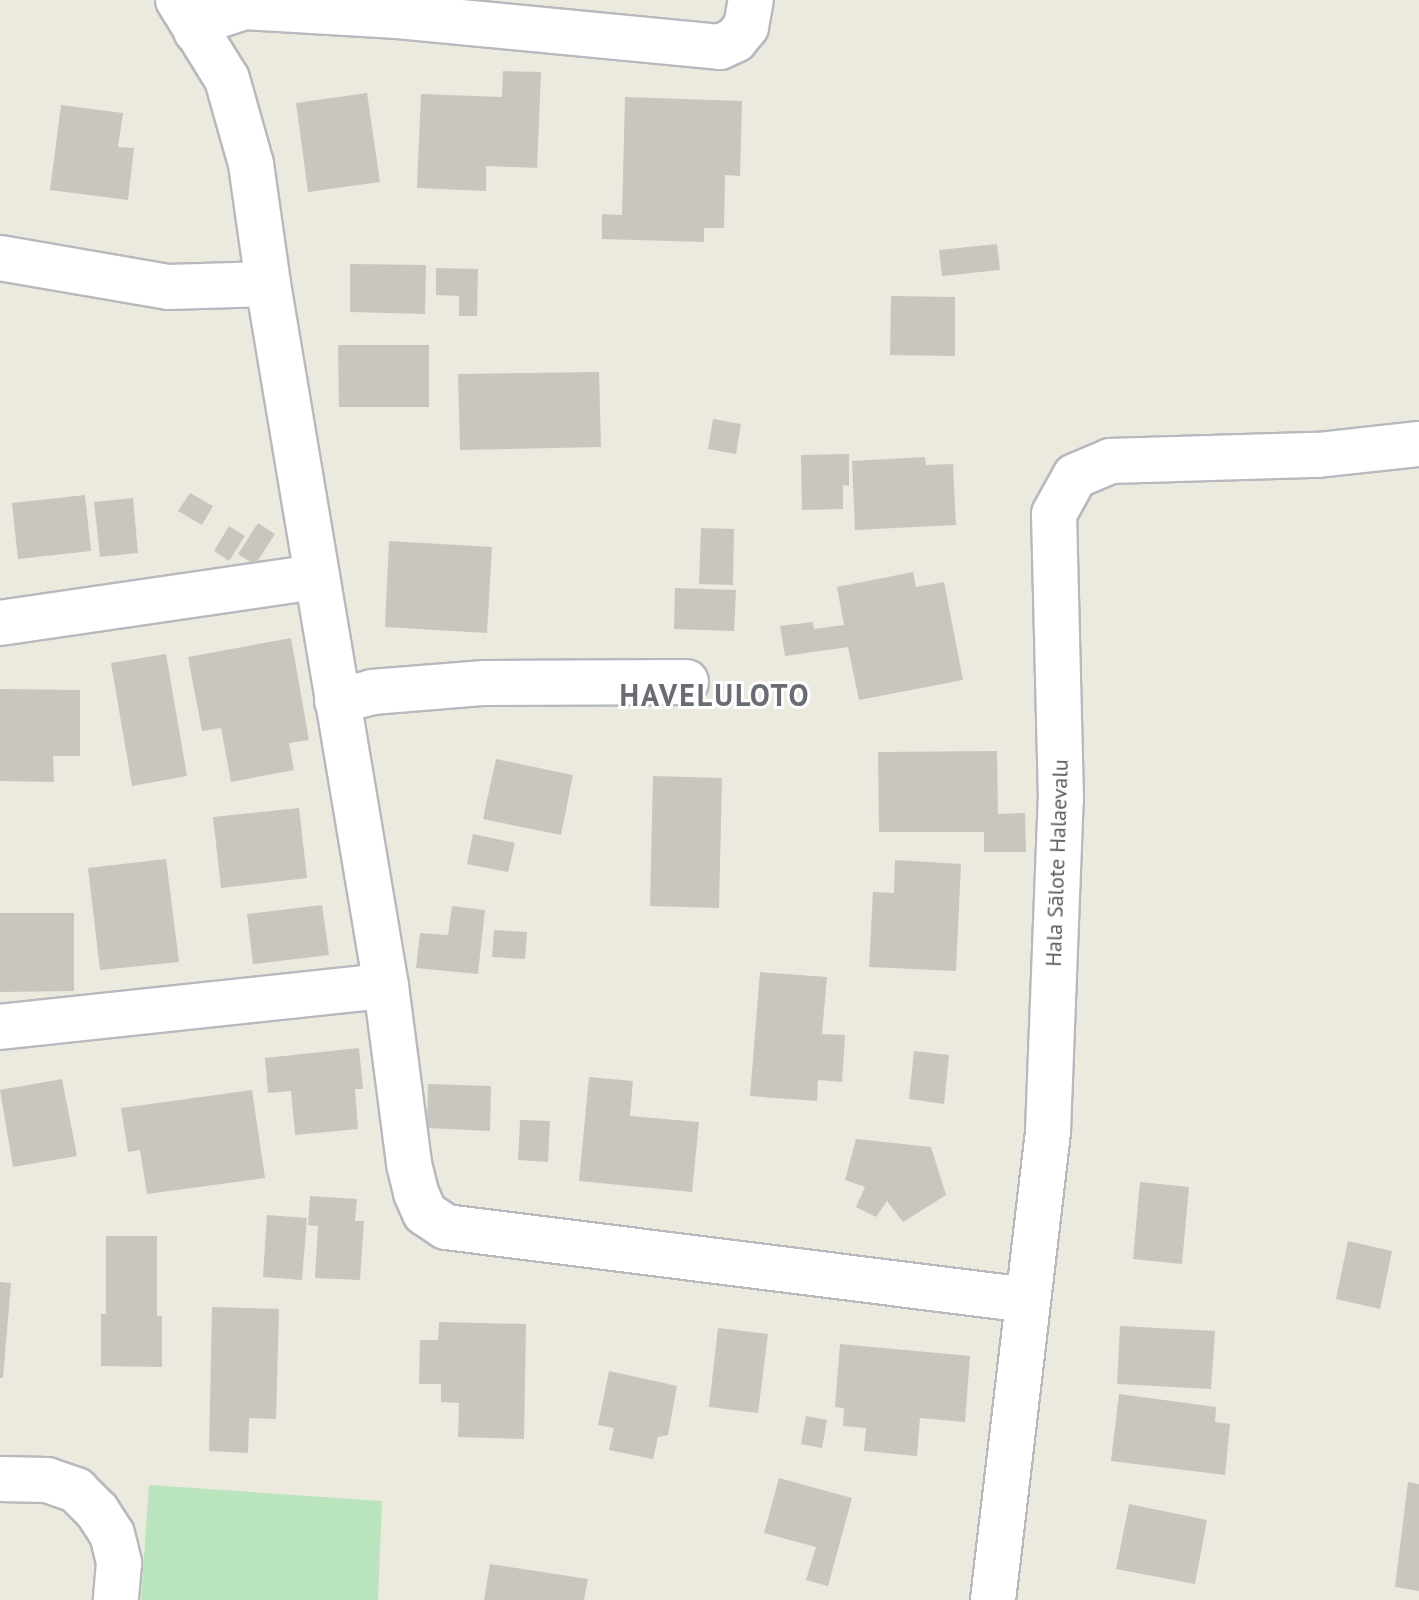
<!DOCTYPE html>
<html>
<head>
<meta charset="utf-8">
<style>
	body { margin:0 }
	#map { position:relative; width:1419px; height:1600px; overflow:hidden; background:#eceadf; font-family:"PT Sans",sans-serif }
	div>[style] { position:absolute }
	.green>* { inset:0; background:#bae4bd }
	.building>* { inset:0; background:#c8c6be }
	.roads { filter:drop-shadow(2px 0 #b7b9be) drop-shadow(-2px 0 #b7b9be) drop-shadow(0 2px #b7b9be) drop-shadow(0 -2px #b7b9be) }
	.minor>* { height:44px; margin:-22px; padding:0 22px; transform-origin:22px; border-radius:22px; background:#fff }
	span { translate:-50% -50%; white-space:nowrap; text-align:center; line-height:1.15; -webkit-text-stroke:6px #fff; paint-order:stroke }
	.street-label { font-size:22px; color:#585b60 }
	.district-label { font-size:30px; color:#696d73; font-weight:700; letter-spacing:2px }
</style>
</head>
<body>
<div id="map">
	<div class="green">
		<div style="clip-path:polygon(149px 1485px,382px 1501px,378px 1600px,141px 1600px)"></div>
	</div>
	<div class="building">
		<div style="clip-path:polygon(503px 71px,541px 72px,537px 168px,486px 166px,486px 191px,417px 188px,421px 94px,502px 97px)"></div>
		<div style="clip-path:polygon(367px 93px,380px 182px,308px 192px,296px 103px)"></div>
		<div style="clip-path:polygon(625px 97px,742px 101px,740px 176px,725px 175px,724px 228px,704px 228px,704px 242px,602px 239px,602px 214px,622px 215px)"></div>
		<div style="clip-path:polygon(61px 105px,123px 113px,118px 147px,134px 148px,128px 200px,50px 190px)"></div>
		<div style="clip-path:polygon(997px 244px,1000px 270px,942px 276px,939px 250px)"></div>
		<div style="clip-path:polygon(350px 264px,426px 265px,425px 314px,350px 312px)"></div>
		<div style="clip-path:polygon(436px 268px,478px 269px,477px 316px,459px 316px,459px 296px,436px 295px)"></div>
		<div style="clip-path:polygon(891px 296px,955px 297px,955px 356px,890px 355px)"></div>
		<div style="clip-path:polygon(338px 345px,429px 345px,429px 407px,339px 407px)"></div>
		<div style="clip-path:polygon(599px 372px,601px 447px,460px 450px,458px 374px)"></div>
		<div style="clip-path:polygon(713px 419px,741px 424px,736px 454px,708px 449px)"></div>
		<div style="clip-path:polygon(849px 454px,849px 486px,843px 485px,843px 509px,802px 510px,801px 455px)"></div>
		<div style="clip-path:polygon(925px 457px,926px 465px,953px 464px,956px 525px,855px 530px,852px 461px)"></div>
		<div style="clip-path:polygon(190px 493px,213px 506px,202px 525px,178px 511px)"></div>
		<div style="clip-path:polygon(85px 495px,91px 551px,18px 559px,12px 503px)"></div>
		<div style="clip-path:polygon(133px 498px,138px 553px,100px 557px,94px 502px)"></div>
		<div style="clip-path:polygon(258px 523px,275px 534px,255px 565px,238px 554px)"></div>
		<div style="clip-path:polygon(229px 526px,245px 536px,229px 561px,214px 551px)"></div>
		<div style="clip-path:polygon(701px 528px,734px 529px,733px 585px,699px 584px)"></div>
		<div style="clip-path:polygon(389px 541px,492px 547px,487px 633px,385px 627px)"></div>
		<div style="clip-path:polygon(913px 572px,916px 587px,944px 582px,963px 680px,859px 700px,848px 647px,785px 656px,780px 626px,813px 622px,814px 629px,844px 625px,837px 587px)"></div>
		<div style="clip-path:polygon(675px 588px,736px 590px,734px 631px,674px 629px)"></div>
		<div style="clip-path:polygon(291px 638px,309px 740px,289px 743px,294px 770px,231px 782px,221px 728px,202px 731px,188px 657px)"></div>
		<div style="clip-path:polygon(166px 654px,187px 776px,132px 786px,111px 663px)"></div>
		<div style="clip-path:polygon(0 689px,80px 690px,80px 756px,53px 756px,54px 782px,0 781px)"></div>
		<div style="clip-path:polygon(997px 751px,998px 814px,1025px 813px,1026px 852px,984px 852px,984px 832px,879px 832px,878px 752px)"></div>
		<div style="clip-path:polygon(496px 759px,573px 775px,561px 835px,483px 819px)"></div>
		<div style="clip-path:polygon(653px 776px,722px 778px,719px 908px,650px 906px)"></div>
		<div style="clip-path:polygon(299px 808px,307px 878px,221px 888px,213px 817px)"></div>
		<div style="clip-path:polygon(473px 834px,515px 843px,508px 872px,467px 864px)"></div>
		<div style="clip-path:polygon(166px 859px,179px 962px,100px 970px,88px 868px)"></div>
		<div style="clip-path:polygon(895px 860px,961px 864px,956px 971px,869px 967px,873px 892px,894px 893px)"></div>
		<div style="clip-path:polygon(322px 905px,329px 955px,253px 964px,247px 914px)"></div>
		<div style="clip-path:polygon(452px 906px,485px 910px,478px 974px,416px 968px,420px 933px,448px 935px)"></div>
		<div style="clip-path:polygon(0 913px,74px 913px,74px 991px,0 992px)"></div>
		<div style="clip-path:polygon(494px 930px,527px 932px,525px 959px,492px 957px)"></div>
		<div style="clip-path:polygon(760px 972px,827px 977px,822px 1034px,845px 1035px,842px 1082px,818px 1080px,817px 1101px,750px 1096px)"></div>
		<div style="clip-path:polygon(359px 1048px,363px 1089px,355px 1089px,358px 1129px,295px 1135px,291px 1091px,268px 1093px,265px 1058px)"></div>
		<div style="clip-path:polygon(914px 1051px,949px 1055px,944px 1104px,909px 1099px)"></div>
		<div style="clip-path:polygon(589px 1077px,633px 1081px,630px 1116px,699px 1122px,692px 1192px,579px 1181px)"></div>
		<div style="clip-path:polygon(62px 1079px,77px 1156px,13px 1167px,0 1090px)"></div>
		<div style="clip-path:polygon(428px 1084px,491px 1086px,490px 1131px,427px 1128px)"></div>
		<div style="clip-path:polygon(252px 1090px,265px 1178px,147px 1194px,140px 1150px,128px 1152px,121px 1108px)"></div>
		<div style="clip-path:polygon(520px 1120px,550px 1121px,548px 1162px,518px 1160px)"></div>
		<div style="clip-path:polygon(856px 1139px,931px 1147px,946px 1195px,903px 1222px,887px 1201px,876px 1217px,856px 1207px,865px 1187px,845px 1180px)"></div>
		<div style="clip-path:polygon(1140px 1182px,1189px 1187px,1182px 1264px,1133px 1259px)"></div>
		<div style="clip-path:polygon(310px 1196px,357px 1199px,355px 1221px,364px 1221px,360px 1280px,315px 1278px,318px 1226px,308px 1225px)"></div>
		<div style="clip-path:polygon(267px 1215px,307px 1218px,302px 1280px,263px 1277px)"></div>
		<div style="clip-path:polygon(106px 1236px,157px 1236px,157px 1316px,162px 1316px,162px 1367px,101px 1366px,101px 1314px,106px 1314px)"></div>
		<div style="clip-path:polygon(1348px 1241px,1392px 1251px,1380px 1309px,1336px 1299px)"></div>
		<div style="clip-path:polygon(0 1282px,11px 1283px,3px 1378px,0 1378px)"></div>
		<div style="clip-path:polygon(212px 1307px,279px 1309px,276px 1419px,249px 1418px,248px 1453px,209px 1451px)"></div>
		<div style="clip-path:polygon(439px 1322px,526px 1324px,524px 1439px,458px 1437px,459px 1403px,441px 1402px,441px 1384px,419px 1384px,420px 1340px,438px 1340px)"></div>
		<div style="clip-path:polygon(1120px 1326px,1215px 1331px,1211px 1389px,1117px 1384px)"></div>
		<div style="clip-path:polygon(718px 1328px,768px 1334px,758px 1413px,709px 1407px)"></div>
		<div style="clip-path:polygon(840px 1344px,970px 1356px,965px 1422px,920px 1418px,917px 1456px,864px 1451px,866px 1428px,843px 1426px,844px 1408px,835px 1407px)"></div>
		<div style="clip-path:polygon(609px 1371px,677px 1386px,668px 1435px,658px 1437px,653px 1459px,609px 1450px,614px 1428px,598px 1425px)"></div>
		<div style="clip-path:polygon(1119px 1394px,1216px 1407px,1215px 1422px,1230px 1424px,1225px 1475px,1111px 1461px)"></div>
		<div style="clip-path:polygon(806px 1416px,827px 1420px,822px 1448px,801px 1444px)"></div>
		<div style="clip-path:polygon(779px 1478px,852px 1498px,828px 1586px,806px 1580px,816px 1547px,764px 1533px)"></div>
		<div style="clip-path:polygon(1408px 1482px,1419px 1484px,1419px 1591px,1395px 1587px)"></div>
		<div style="clip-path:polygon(1129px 1504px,1207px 1520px,1195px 1584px,1116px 1569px)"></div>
		<div style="clip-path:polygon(490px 1564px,588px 1579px,584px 1600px,484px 1600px)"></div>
	</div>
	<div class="roads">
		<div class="minor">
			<div style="left:178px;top:0;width:93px;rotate:58.2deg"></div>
			<div style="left:227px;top:79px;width:88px;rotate:74.2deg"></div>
			<div style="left:251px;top:164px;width:121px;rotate:81.9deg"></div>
			<div style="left:268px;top:284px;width:712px;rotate:80.46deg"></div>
			<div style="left:386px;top:986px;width:179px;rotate:82.6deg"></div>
			<div style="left:409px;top:1164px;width:30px;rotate:76deg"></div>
			<div style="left:416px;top:1193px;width:22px;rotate:66deg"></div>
			<div style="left:425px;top:1213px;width:25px;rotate:34deg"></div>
			<div style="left:446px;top:1227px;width:586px;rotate:7.16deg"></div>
			<div style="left:196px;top:31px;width:26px;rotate:-36deg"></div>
			<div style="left:217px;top:16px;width:29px;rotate:-18deg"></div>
			<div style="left:245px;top:7px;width:153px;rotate:3.4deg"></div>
			<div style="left:398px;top:16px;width:323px;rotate:5.5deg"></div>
			<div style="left:720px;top:47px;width:17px;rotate:-25deg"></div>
			<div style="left:735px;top:40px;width:17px;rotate:-50deg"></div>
			<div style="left:746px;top:27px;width:27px;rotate:-80deg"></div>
			<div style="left:0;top:258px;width:170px;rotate:9.8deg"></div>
			<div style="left:168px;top:287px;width:100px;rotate:-1.7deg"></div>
			<div style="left:0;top:623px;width:319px;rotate:-8.3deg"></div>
			<div style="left:337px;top:701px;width:36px;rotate:-14deg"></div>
			<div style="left:372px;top:692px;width:113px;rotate:-4.6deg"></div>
			<div style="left:485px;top:683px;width:201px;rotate:-0.3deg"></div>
			<div style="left:0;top:1027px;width:388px;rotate:-6.1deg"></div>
			<div style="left:0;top:1479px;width:47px;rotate:1.2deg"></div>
			<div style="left:47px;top:1480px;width:31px;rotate:19deg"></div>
			<div style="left:76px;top:1490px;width:30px;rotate:45deg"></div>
			<div style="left:97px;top:1511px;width:27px;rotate:57deg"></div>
			<div style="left:112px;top:1534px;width:30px;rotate:76deg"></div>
			<div style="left:119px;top:1563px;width:37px;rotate:95deg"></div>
			<div style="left:993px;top:1600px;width:472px;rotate:-83.3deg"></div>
			<div style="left:1048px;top:1131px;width:331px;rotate:-87.8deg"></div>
			<div style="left:1061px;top:800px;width:286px;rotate:-91.4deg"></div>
			<div style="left:1054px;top:514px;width:43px;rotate:-61.1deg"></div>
			<div style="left:1075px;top:476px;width:38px;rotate:-23deg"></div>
			<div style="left:1110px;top:461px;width:208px;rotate:-1.7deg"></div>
			<div style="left:1318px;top:455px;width:102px;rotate:-6.2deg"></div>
		</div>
	</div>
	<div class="street-label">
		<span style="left:1057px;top:863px;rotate:-88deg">Hala Sālote Halaevalu</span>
	</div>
	<div class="district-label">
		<span style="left:715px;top:695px">HAVELULOTO</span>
	</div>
</div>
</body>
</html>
